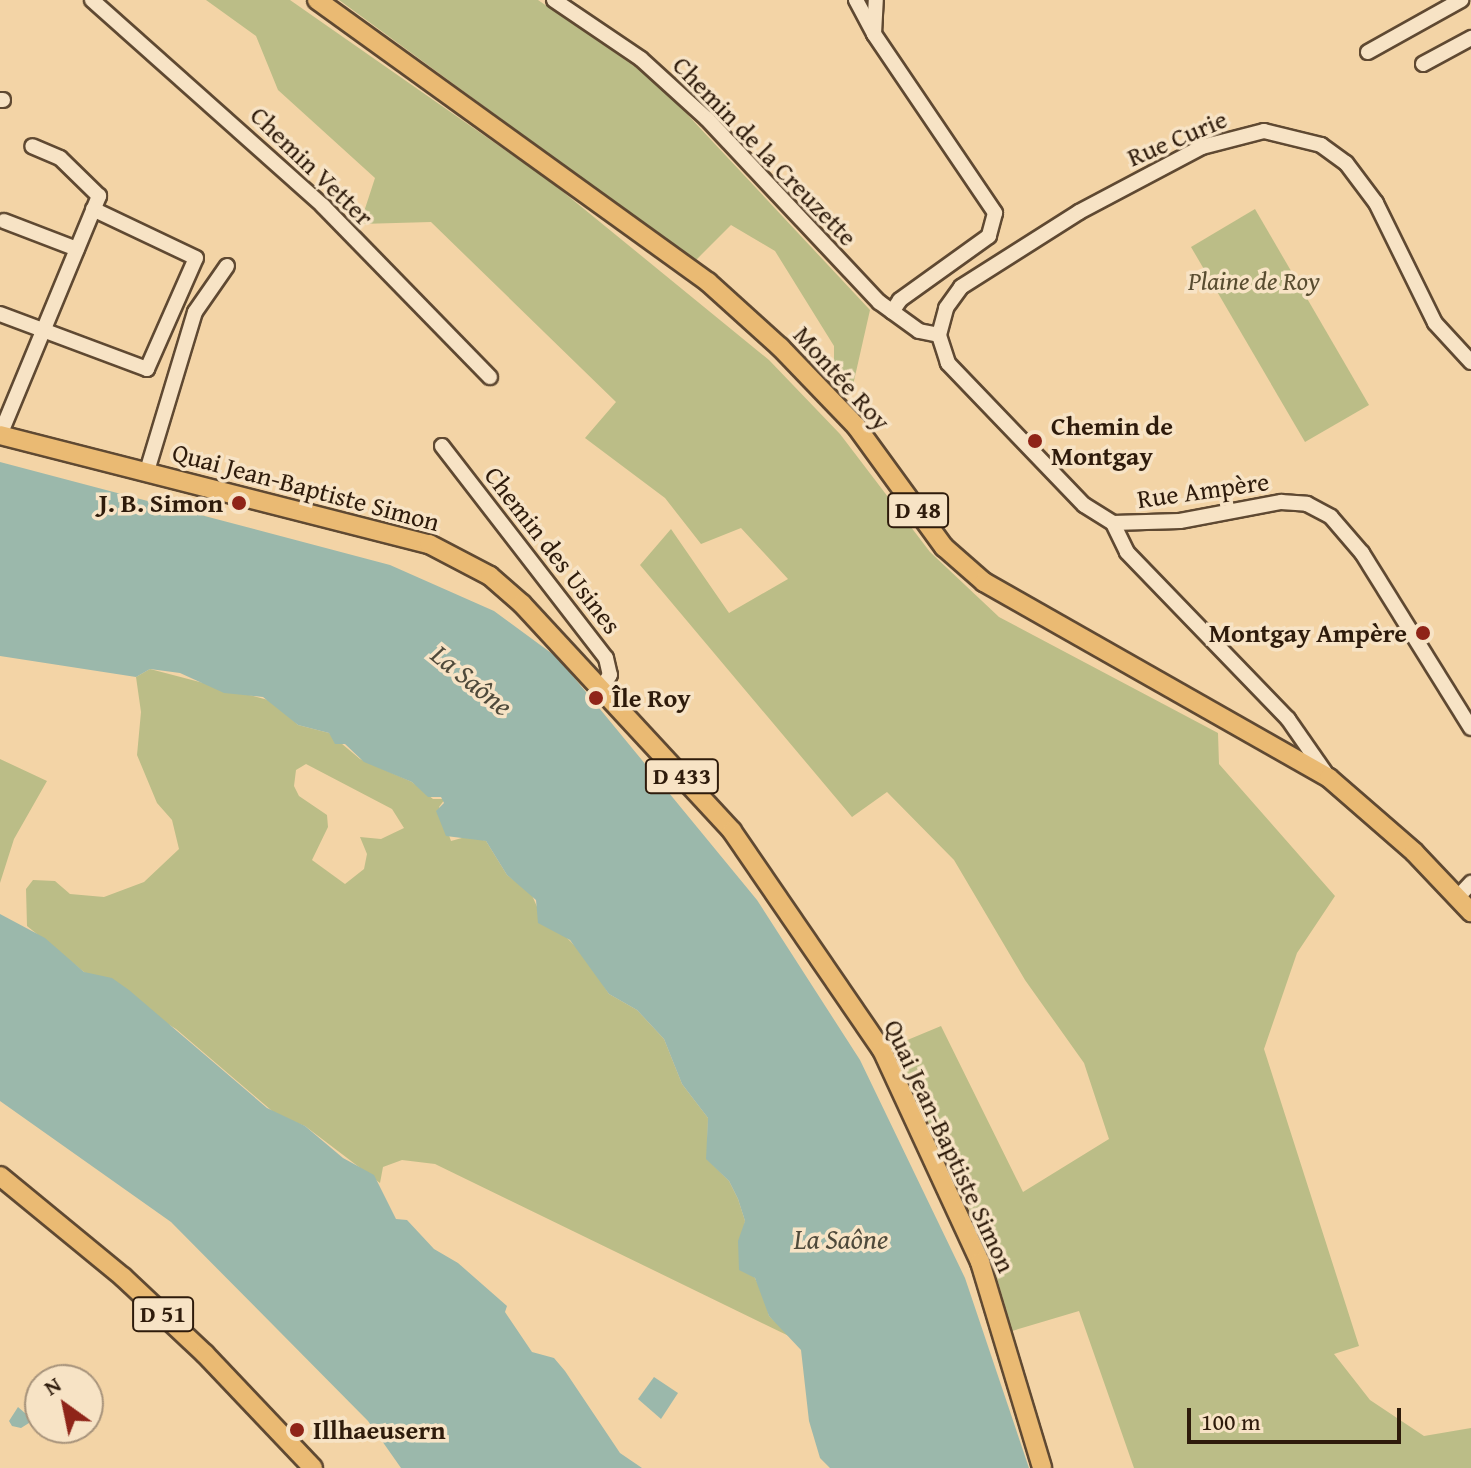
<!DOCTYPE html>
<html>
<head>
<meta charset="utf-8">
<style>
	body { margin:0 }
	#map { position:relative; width:1471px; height:1468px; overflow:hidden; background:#f3d4a6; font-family:"Gentium Book Plus",serif }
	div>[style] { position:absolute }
	.green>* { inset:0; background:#bbbd87 }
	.water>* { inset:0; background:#9bb8ab }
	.roads { filter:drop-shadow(2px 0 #5f4932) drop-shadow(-2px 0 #5f4932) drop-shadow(0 2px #5f4932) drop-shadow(0 -2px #5f4932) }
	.minor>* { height:14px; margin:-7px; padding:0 7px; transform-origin:7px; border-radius:7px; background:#f7e3c5 }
	.major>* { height:18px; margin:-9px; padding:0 9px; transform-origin:9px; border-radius:9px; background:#eaba73 }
	.dots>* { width:22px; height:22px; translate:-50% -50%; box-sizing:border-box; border:4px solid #f7e3c5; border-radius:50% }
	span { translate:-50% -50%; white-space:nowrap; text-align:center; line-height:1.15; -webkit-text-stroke:7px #f7e3c5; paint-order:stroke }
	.shield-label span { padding:2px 6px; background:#f7e3c5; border:2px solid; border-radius:6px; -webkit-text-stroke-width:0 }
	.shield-label { font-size:24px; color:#2e1b0b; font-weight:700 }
	.street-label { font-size:26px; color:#2e1b0b }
	.park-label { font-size:26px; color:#584c30; font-style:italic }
	.poi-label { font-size:26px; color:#2e1b0b; font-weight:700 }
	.left { translate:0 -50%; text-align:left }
	.right { translate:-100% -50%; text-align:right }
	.water-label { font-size:28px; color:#4f4a3b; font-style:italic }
	.north { position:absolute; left:24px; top:1364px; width:80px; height:80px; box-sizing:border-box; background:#f7e3c5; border:2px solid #a7937b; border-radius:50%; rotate:327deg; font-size:22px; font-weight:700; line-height:32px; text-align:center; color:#2e1b0b }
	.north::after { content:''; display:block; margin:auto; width:28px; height:36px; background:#8f2418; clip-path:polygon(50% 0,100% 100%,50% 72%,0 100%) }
	.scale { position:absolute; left:1187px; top:1408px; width:214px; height:36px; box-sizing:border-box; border:4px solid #2e1b0b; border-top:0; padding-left:10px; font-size:24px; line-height:28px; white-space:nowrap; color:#2e1b0b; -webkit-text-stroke:6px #f7e3c5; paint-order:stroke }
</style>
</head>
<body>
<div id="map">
	<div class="green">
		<div style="clip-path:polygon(206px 0,290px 0,551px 182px,769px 360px,840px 434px,930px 552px,999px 617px,1218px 733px,1219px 764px,1335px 896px,1297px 953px,1264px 1049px,1359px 1346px,1334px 1354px,1370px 1400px,1424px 1436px,1471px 1428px,1471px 1468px,1134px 1468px,1079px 1311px,1012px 1331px,990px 1254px,893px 1046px,941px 1026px,1023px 1192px,1109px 1139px,1084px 1063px,1025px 980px,954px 860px,887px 792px,852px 817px,640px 565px,671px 529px,729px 613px,788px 579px,741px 528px,701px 544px,665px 498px,585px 438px,616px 402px,431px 222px,360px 224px,375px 178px,278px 90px,256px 36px)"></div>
		<div style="clip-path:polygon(339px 0,538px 0,656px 81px,870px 310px,851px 394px,834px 375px,834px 346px,775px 251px,731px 225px,695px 261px)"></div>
		<div style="clip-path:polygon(1255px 209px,1369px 405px,1305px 442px,1191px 247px)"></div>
		<div style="clip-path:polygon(evenodd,150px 669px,272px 701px,298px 725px,329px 733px,360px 759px,412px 782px,433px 799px,445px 799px,439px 807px,451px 841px,469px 836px,486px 841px,507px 875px,531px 893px,538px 909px,583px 954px,609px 994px,637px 1010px,664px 1039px,682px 1084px,708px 1118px,707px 1159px,729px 1181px,738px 1199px,745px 1221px,740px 1251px,763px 1293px,769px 1316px,793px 1338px,435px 1164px,402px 1160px,383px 1167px,380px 1183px,305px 1126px,278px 1116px,176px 1029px,84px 972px,27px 926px,26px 889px,33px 880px,55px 881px,70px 894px,104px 897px,144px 882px,179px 849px,172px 820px,157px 803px,137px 755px,141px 712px,136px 677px,150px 669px,306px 764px,392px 809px,404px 828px,381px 839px,360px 837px,367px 854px,364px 869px,345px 884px,312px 860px,328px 827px,327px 815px,299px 796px,294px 786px,296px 770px,306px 764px)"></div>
		<div style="clip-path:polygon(0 759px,47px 781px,14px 839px,0 883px)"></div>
	</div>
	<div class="water">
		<div style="clip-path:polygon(0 462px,390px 565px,494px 611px,558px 658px,757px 900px,860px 1060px,965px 1278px,1029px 1468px,830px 1468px,820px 1458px,809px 1421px,801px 1350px,769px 1316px,755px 1278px,739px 1270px,738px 1241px,745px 1221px,738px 1199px,729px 1181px,706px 1159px,708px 1118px,682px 1084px,664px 1039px,637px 1010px,609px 994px,570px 940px,538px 923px,536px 900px,507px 875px,486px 841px,446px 836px,436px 811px,444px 803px,441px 797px,428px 797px,412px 782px,364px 762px,345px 744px,335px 744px,329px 733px,298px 725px,263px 697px,224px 693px,180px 673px,150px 669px,136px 677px,0 656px)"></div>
		<div style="clip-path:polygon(0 914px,45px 938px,84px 972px,112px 978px,129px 990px,267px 1108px,305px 1126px,343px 1158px,374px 1175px,396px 1219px,407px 1220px,434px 1249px,458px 1263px,507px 1306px,505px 1312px,532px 1352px,554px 1358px,565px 1371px,620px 1453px,642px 1468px,401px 1468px,368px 1421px,171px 1222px,0 1101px)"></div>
		<div style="clip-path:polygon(654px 1377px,678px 1393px,661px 1419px,638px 1399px)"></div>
		<div style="clip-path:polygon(18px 1407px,26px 1414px,33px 1410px,37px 1418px,21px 1428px,12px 1426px,9px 1421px)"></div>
	</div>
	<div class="roads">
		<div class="minor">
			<div style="left:92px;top:0;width:310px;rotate:41.7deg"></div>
			<div style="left:323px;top:206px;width:239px;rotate:45.7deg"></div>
			<div style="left:554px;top:0;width:105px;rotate:34.1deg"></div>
			<div style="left:641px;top:59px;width:89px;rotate:42.3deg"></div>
			<div style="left:707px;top:119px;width:251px;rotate:46.8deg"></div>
			<div style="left:879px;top:302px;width:49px;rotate:35.9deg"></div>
			<div style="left:919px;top:331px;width:20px;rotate:11deg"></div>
			<div style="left:856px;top:0;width:38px;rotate:62deg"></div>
			<div style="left:874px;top:34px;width:216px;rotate:55.9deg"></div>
			<div style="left:995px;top:213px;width:24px;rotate:105deg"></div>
			<div style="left:989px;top:236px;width:110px;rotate:144.3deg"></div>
			<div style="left:900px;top:300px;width:14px;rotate:124deg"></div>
			<div style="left:874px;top:34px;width:34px;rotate:-87deg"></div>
			<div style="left:1368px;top:52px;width:107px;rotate:-29.2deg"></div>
			<div style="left:1423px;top:64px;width:55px;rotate:-28.4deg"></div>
			<div style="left:0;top:100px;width:3px"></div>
			<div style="left:4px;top:221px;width:78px;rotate:21deg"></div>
			<div style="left:0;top:314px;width:157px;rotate:20.5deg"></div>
			<div style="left:147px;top:369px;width:121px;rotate:-66.2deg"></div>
			<div style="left:196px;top:258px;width:114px;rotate:-154.6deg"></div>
			<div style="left:0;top:435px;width:259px;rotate:-67.5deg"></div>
			<div style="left:99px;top:196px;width:54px;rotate:-135.7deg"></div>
			<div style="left:60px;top:158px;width:30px;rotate:-157deg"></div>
			<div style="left:442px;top:446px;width:268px;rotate:52.3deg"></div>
			<div style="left:606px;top:658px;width:17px;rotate:77deg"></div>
			<div style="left:610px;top:675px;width:16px;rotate:125deg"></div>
			<div style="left:147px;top:471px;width:166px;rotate:-73.2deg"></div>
			<div style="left:195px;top:312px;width:56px;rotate:-55.2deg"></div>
			<div style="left:1113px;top:523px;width:67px;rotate:-1.7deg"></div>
			<div style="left:1180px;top:521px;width:103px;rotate:-10.7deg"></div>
			<div style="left:1281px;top:502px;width:26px;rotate:4deg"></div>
			<div style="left:1307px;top:504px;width:27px;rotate:28deg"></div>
			<div style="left:1331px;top:517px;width:48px;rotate:49.3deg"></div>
			<div style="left:1362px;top:553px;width:206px;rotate:58.1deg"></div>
			<div style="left:1329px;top:778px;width:72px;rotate:-124.8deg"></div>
			<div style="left:1288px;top:719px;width:232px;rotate:-134deg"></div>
			<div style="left:1127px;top:552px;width:32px;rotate:-116deg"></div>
			<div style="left:1113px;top:523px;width:34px;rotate:-148deg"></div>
			<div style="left:1084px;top:505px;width:197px;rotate:-133.8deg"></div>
			<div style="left:948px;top:363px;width:29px;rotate:-108deg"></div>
			<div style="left:939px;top:335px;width:28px;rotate:-75deg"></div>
			<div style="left:946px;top:308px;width:26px;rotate:-54deg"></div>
			<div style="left:961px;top:287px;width:140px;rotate:-32.4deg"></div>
			<div style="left:1079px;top:212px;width:139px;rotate:-27.9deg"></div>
			<div style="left:1202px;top:147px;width:64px;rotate:-14.5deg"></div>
			<div style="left:1264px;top:131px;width:59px;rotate:13.8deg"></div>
			<div style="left:1321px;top:145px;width:31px;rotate:36deg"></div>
			<div style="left:1346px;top:163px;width:50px;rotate:53.1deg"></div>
			<div style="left:1376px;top:203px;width:134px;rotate:63.8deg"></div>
			<div style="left:1435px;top:323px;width:53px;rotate:47.3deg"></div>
			<div style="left:1457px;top:898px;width:21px;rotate:-47deg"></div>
		</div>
		<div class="major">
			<div style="left:317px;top:0;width:482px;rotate:35.8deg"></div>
			<div style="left:708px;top:282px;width:97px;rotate:42.1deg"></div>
			<div style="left:780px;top:347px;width:110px;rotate:46.1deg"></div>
			<div style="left:856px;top:426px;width:150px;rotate:54deg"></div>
			<div style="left:944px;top:547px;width:53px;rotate:41.2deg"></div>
			<div style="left:984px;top:582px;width:397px;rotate:29.6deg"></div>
			<div style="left:1329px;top:778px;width:113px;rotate:41deg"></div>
			<div style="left:1414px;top:852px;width:83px;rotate:46.5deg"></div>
			<div style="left:0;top:435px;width:443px;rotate:14.3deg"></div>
			<div style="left:429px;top:544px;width:69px;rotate:27.7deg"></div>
			<div style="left:490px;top:576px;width:43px;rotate:41.2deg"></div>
			<div style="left:522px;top:604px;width:309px;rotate:47.2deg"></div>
			<div style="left:732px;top:831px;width:265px;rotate:55.6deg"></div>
			<div style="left:882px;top:1050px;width:234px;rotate:65.2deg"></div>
			<div style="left:980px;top:1262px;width:215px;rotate:73.2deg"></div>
			<div style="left:0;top:1176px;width:159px;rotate:39.4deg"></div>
			<div style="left:123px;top:1277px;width:112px;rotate:43.2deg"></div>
			<div style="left:205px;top:1354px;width:157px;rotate:46.5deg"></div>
		</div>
	</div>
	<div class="dots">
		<div style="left:1035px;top:441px;background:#8f2418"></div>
		<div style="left:239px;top:503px;background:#8f2418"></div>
		<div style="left:1423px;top:633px;background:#8f2418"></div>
		<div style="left:596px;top:698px;background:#8f2418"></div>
		<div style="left:297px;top:1430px;background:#8f2418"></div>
	</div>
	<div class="shield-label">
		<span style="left:918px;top:510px">D 48</span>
		<span style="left:682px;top:776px">D 433</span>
		<span style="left:163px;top:1314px">D 51</span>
	</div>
	<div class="street-label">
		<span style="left:1177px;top:138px;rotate:-23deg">Rue Curie</span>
		<span style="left:765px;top:151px;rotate:46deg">Chemin de la Creuzette</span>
		<span style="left:312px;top:166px;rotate:44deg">Chemin Vetter</span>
		<span style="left:842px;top:378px;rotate:48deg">Montée Roy</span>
		<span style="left:306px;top:487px;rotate:15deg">Quai Jean-Baptiste Simon</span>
		<span style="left:1203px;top:490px;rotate:-8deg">Rue Ampère</span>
		<span style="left:553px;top:550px;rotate:52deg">Chemin des Usines</span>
		<span style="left:950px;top:1146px;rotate:65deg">Quai Jean-Baptiste Simon</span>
	</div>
	<div class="park-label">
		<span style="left:1254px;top:281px">Plaine de Roy</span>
	</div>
	<div class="poi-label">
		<span class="left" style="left:1051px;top:441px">Chemin de<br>Montgay</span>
		<span class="right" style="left:223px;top:503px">J. B. Simon</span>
		<span class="right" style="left:1407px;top:633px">Montgay Ampère</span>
		<span class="left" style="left:612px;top:698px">Île Roy</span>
		<span class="left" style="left:313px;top:1430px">Illhaeusern</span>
	</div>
	<div class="water-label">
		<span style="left:472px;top:680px;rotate:39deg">La Saône</span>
		<span style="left:841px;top:1239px">La Saône</span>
	</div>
	<div class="north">N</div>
	<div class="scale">100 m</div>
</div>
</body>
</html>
